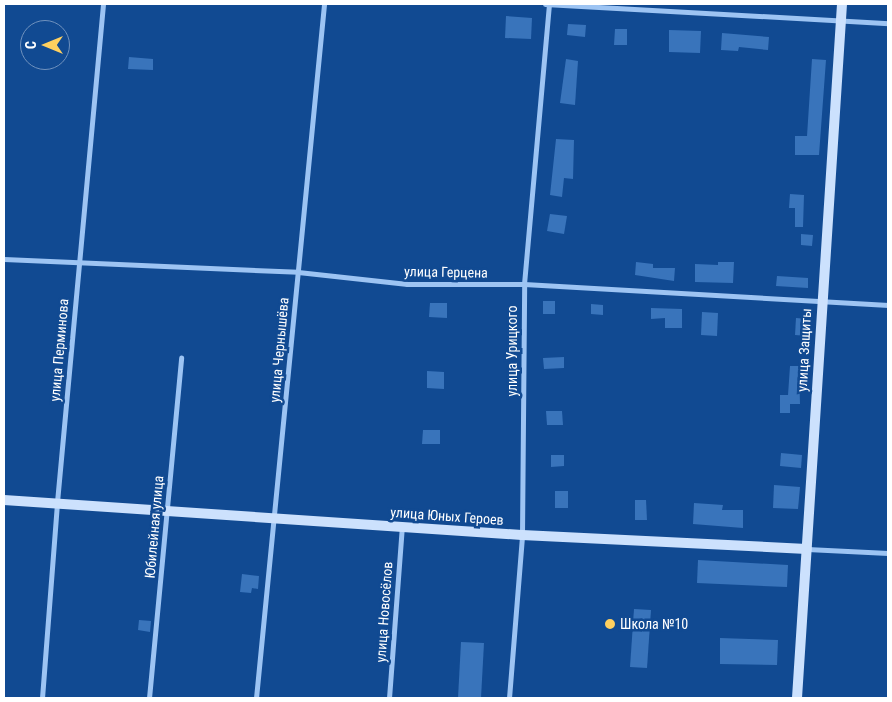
<!DOCTYPE html>
<html>
<head>
<meta charset="utf-8">
<style>
	body { margin:0 }
	#map { position:relative; width:892px; height:702px; overflow:hidden; background:#114a92; font-family:"Roboto Condensed",sans-serif }
	div>[style] { position:absolute }
	.building>* { inset:0; background:#3974bb }
	.street>* { height:5px; margin:-2.5px; padding:0 2.5px; transform-origin:2.5px; border-radius:2.5px; background:#9dc4f3 }
	.secondary>* { height:10px; margin:-5px; padding:0 5px; transform-origin:5px; border-radius:5px; background:#cce1fd }
	.dots>* { width:14px; height:14px; translate:-50% -50%; box-sizing:border-box; border:2px solid #114a92; border-radius:50% }
	span { translate:-50% -50%; white-space:nowrap; text-align:center; line-height:1.15; -webkit-text-stroke:5px #114a92; paint-order:stroke }
	.street-label { font-size:14px; color:#fff }
	.poi-label { font-size:14px; color:#fff }
	.left { translate:0 -50%; text-align:left }
	.frame { position:absolute; inset:0; border:5px solid #fff; pointer-events:none }
	.north { position:absolute; left:20px; top:20px; width:50px; height:50px; box-sizing:border-box; background:#114a92; border:1px solid #7092be; border-radius:50%; rotate:270deg; font-size:14px; font-weight:700; line-height:20px; text-align:center; color:#fff }
	.north::after { content:''; display:block; margin:auto; width:18px; height:22px; background:#ffd05f; clip-path:polygon(50% 0,100% 100%,50% 72%,0 100%) }
</style>
</head>
<body>
<div id="map">
	<div class="building">
		<div style="clip-path:polygon(506px 16px,532px 18px,531px 39px,505px 38px)"></div>
		<div style="clip-path:polygon(568px 24px,586px 25px,585px 37px,567px 35px)"></div>
		<div style="clip-path:polygon(615px 29px,627px 29px,627px 45px,614px 45px)"></div>
		<div style="clip-path:polygon(669px 30px,701px 31px,700px 53px,669px 52px)"></div>
		<div style="clip-path:polygon(722px 33px,769px 37px,768px 50px,739px 47px,738px 51px,721px 50px)"></div>
		<div style="clip-path:polygon(129px 57px,153px 59px,153px 70px,128px 69px)"></div>
		<div style="clip-path:polygon(566px 59px,578px 61px,575px 105px,560px 103px)"></div>
		<div style="clip-path:polygon(812px 59px,826px 60px,819px 155px,795px 155px,795px 136px,807px 136px)"></div>
		<div style="clip-path:polygon(556px 139px,574px 140px,573px 179px,564px 178px,562px 197px,550px 195px)"></div>
		<div style="clip-path:polygon(790px 194px,804px 195px,803px 227px,795px 227px,795px 208px,789px 208px)"></div>
		<div style="clip-path:polygon(550px 214px,567px 216px,564px 234px,547px 231px)"></div>
		<div style="clip-path:polygon(801px 234px,813px 235px,812px 246px,801px 245px)"></div>
		<div style="clip-path:polygon(636px 262px,653px 264px,653px 268px,675px 268px,674px 281px,635px 275px)"></div>
		<div style="clip-path:polygon(718px 262px,734px 262px,733px 283px,695px 282px,695px 264px,718px 265px)"></div>
		<div style="clip-path:polygon(777px 276px,808px 278px,808px 288px,776px 286px)"></div>
		<div style="clip-path:polygon(543px 301px,555px 301px,555px 314px,543px 314px)"></div>
		<div style="clip-path:polygon(430px 303px,447px 303px,447px 318px,429px 317px)"></div>
		<div style="clip-path:polygon(591px 304px,603px 305px,603px 315px,591px 314px)"></div>
		<div style="clip-path:polygon(651px 308px,682px 309px,682px 328px,665px 328px,665px 318px,651px 319px)"></div>
		<div style="clip-path:polygon(702px 312px,718px 313px,717px 336px,701px 335px)"></div>
		<div style="clip-path:polygon(796px 318px,808px 319px,807px 336px,795px 335px)"></div>
		<div style="clip-path:polygon(564px 357px,564px 368px,544px 369px,543px 358px)"></div>
		<div style="clip-path:polygon(790px 366px,799px 366px,800px 404px,790px 404px,790px 413px,780px 413px,780px 395px,788px 395px)"></div>
		<div style="clip-path:polygon(427px 371px,444px 372px,444px 389px,427px 388px)"></div>
		<div style="clip-path:polygon(546px 411px,562px 411px,563px 425px,547px 425px)"></div>
		<div style="clip-path:polygon(423px 430px,440px 430px,440px 444px,422px 444px)"></div>
		<div style="clip-path:polygon(781px 453px,802px 455px,801px 468px,780px 466px)"></div>
		<div style="clip-path:polygon(551px 455px,564px 455px,564px 466px,551px 467px)"></div>
		<div style="clip-path:polygon(774px 485px,800px 487px,798px 509px,773px 508px)"></div>
		<div style="clip-path:polygon(555px 491px,568px 491px,568px 508px,555px 508px)"></div>
		<div style="clip-path:polygon(635px 500px,646px 500px,647px 520px,635px 520px)"></div>
		<div style="clip-path:polygon(694px 503px,723px 505px,722px 510px,743px 510px,743px 528px,693px 524px)"></div>
		<div style="clip-path:polygon(698px 560px,788px 565px,787px 587px,697px 583px)"></div>
		<div style="clip-path:polygon(242px 574px,259px 576px,258px 589px,252px 588px,251px 593px,240px 592px)"></div>
		<div style="clip-path:polygon(634px 609px,651px 610px,647px 668px,630px 667px)"></div>
		<div style="clip-path:polygon(139px 620px,151px 621px,150px 632px,138px 630px)"></div>
		<div style="clip-path:polygon(720px 638px,778px 640px,777px 665px,720px 664px)"></div>
		<div style="clip-path:polygon(461px 642px,484px 643px,481px 698px,458px 698px)"></div>
	</div>
	<div class="street">
		<div style="left:545px;top:4px;width:344px;rotate:3.2deg"></div>
		<div style="left:4px;top:259px;width:294px;rotate:2.5deg"></div>
		<div style="left:298px;top:272px;width:110px;rotate:6.3deg"></div>
		<div style="left:407px;top:284px;width:117px"></div>
		<div style="left:524px;top:284px;width:365px;rotate:3.3deg"></div>
		<div style="left:807px;top:549px;width:81px;rotate:2.8deg"></div>
		<div style="left:42px;top:698px;width:197px;rotate:-85.6deg"></div>
		<div style="left:57px;top:502px;width:500px;rotate:-84.72deg"></div>
		<div style="left:149px;top:698px;width:342px;rotate:-84.6deg"></div>
		<div style="left:256px;top:698px;width:697px;rotate:-84.4deg"></div>
		<div style="left:389px;top:698px;width:171px;rotate:-85.7deg"></div>
		<div style="left:509px;top:698px;width:164px;rotate:-85.4deg"></div>
		<div style="left:522px;top:535px;width:251px;rotate:-89.5deg"></div>
		<div style="left:524px;top:284px;width:281px;rotate:-84.9deg"></div>
	</div>
	<div class="secondary">
		<div style="left:4px;top:500px;width:519px;rotate:3.87deg"></div>
		<div style="left:522px;top:535px;width:285px;rotate:2.8deg"></div>
		<div style="left:797px;top:698px;width:695px;rotate:-86.29deg"></div>
	</div>
	<div class="dots">
		<div style="left:610px;top:624px;background:#ffd05f"></div>
	</div>
	<div class="street-label">
		<span style="left:446px;top:272px;rotate:1deg">улица Герцена</span>
		<span style="left:59px;top:350px;rotate:-85deg">улица Перминова</span>
		<span style="left:279px;top:350px;rotate:-85deg">улица Чернышёва</span>
		<span style="left:804px;top:350px;rotate:-87deg">улица Защиты</span>
		<span style="left:512px;top:351px;rotate:-90deg">улица Урицкого</span>
		<span style="left:447px;top:516px;rotate:4deg">улица Юных Героев</span>
		<span style="left:154px;top:527px;rotate:-85deg">Юбилейная улица</span>
		<span style="left:384px;top:612px;rotate:-86deg">улица Новосёлов</span>
	</div>
	<div class="poi-label">
		<span class="left" style="left:620px;top:624px">Школа №10</span>
	</div>
	<div class="frame"></div>
	<div class="north">С</div>
</div>
</body>
</html>
